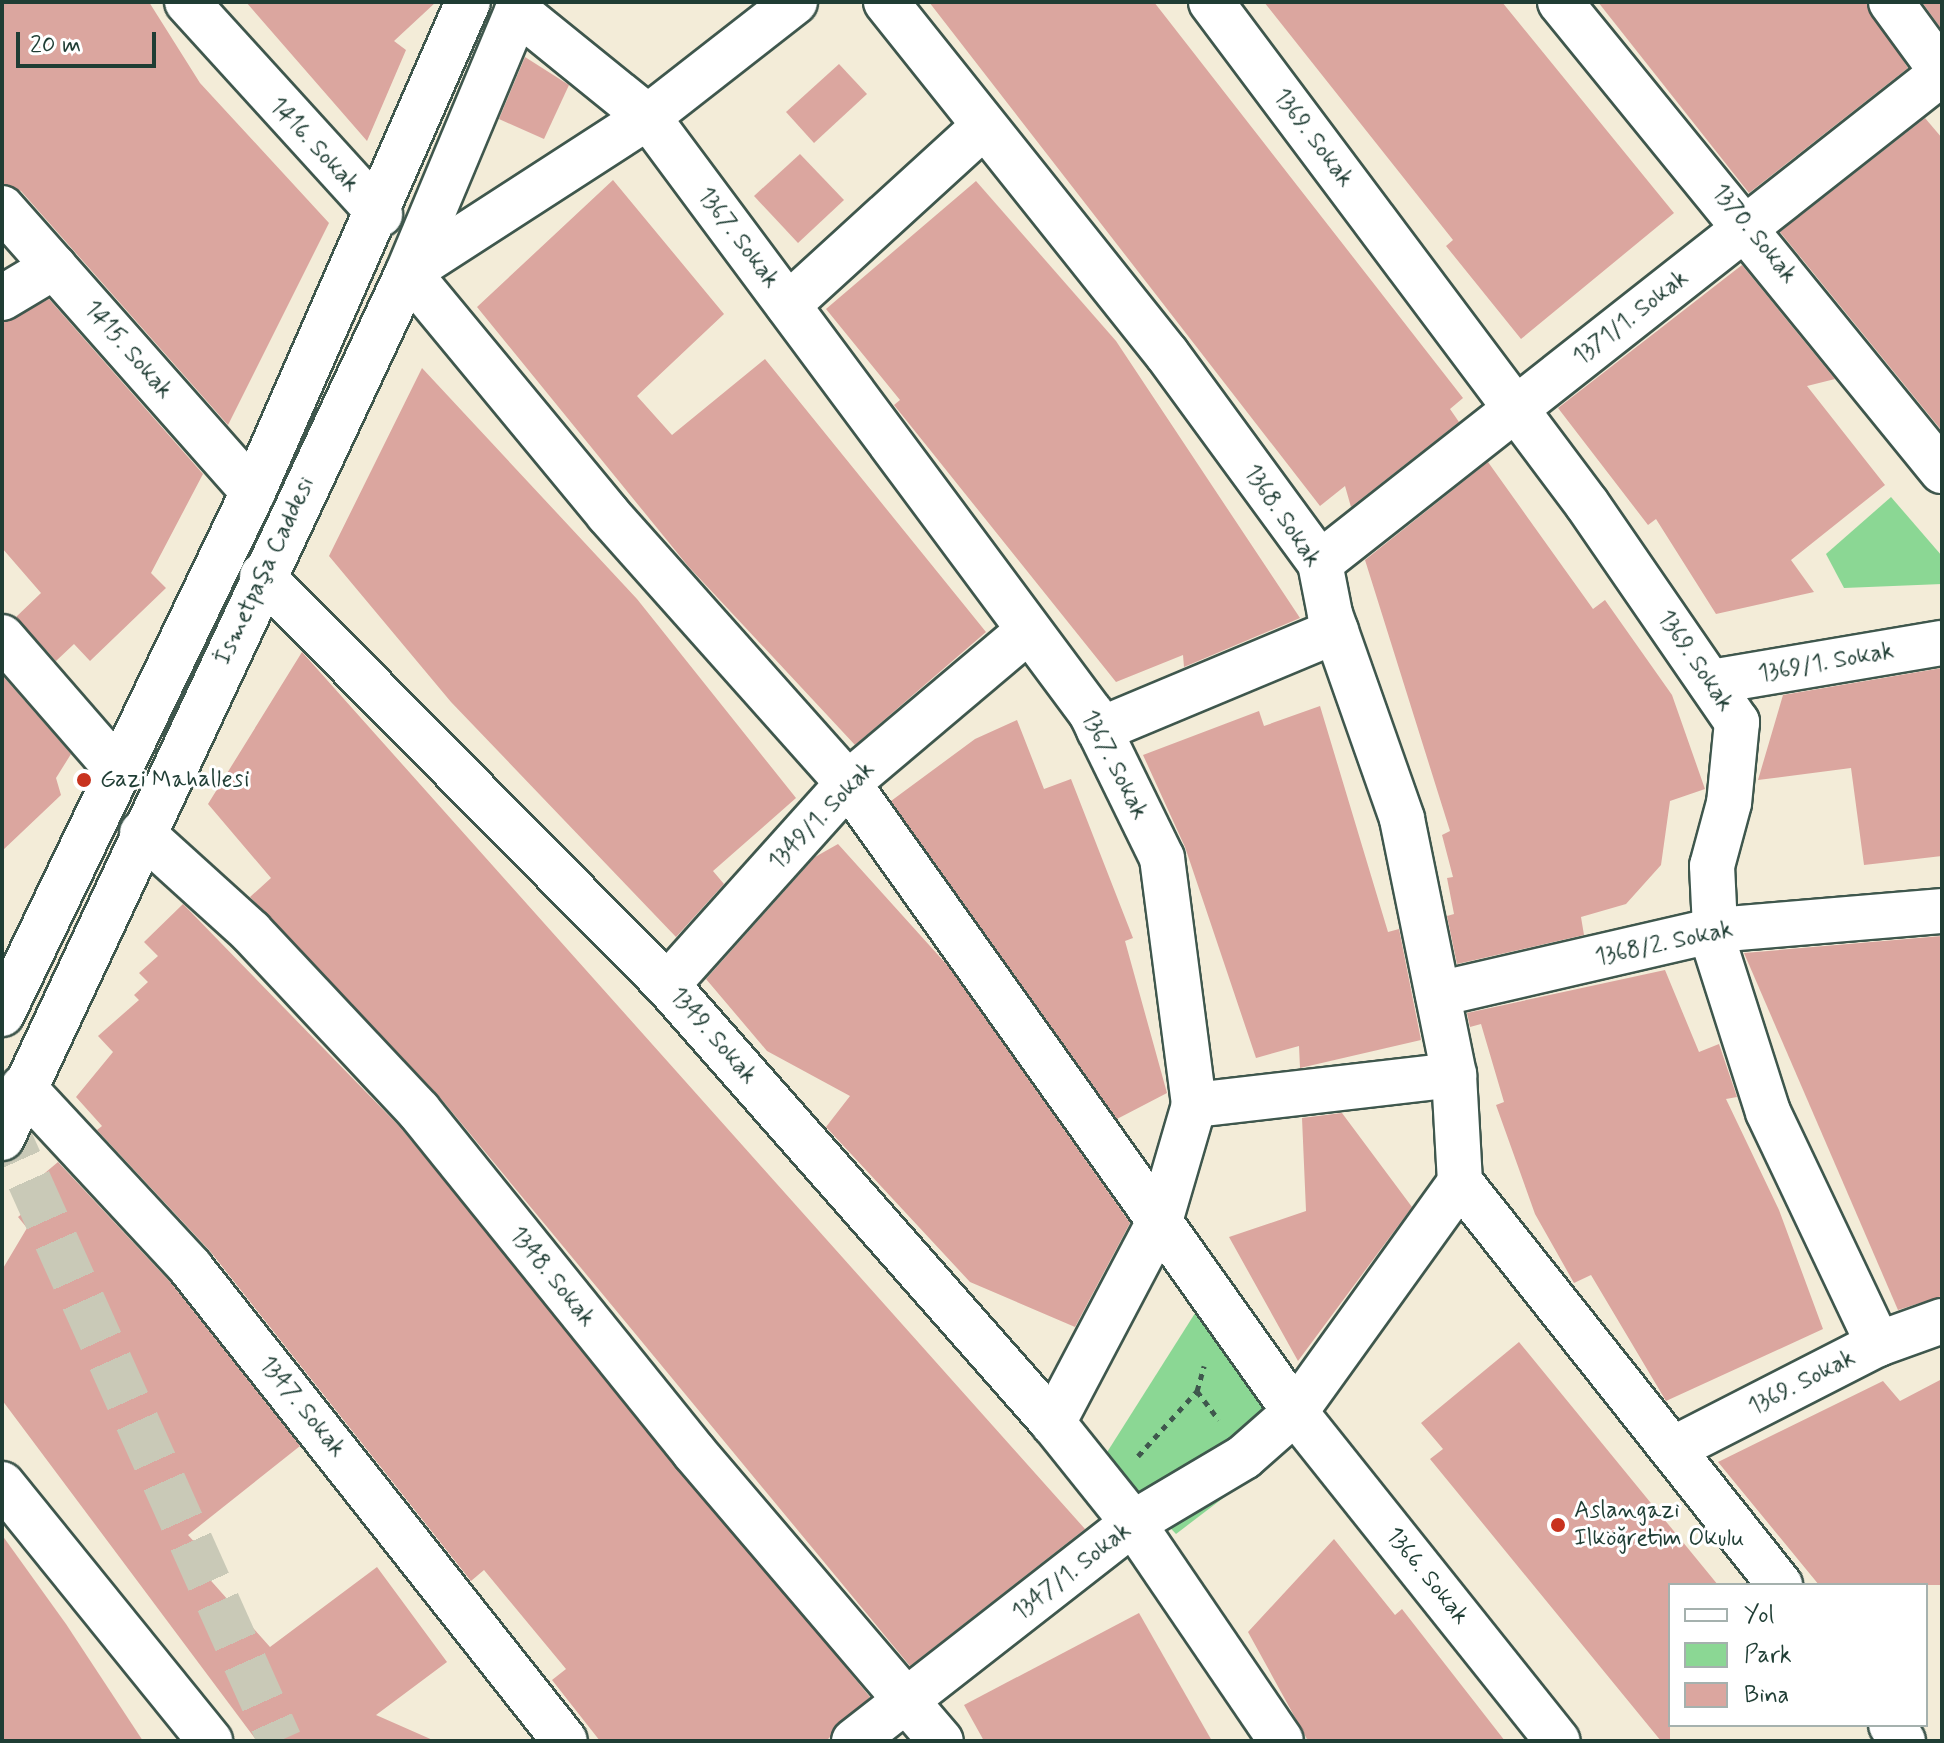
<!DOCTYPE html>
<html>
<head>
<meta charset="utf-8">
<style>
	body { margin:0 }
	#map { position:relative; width:1944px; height:1743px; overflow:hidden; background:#f3ecd8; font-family:Mynerve,sans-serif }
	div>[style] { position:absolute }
	.green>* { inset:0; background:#8bd794 }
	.building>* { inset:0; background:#dba69f }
	.highway-tunnel>* { height:44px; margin-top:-22px; transform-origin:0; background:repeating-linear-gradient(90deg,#c9c9b7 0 44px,transparent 0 66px) }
	.path>* { height:5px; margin-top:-2.5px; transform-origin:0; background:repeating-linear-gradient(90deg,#3f574d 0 6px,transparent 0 12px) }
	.roads { filter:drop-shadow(2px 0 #3f574d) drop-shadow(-2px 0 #3f574d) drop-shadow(0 2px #3f574d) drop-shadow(0 -2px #3f574d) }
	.minor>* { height:44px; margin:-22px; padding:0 22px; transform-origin:22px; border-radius:22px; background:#fff }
	.major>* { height:44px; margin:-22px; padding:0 22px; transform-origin:22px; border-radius:22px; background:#fff }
	.dots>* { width:22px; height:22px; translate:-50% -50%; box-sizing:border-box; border:4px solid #fff; border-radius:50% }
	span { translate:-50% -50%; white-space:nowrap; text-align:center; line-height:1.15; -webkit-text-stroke:6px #fff; paint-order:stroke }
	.street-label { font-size:24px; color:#1f3d34 }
	.poi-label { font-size:24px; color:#1f3d34 }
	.left { translate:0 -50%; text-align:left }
	.frame { position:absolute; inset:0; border:4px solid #1f3d34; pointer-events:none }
	.legend { position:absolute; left:1668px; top:1583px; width:260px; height:144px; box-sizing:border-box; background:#fff; border:2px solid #a5b1ae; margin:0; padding:10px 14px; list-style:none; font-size:24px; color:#1f3d34 }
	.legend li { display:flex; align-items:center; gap:16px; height:40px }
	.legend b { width:40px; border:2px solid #a5b1ae }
	.scale { position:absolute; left:16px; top:32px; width:140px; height:36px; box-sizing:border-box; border:4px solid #1f3d34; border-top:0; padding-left:10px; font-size:24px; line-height:28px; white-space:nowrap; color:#1f3d34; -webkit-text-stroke:6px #fff; paint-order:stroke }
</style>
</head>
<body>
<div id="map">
	<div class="green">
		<div style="clip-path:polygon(1891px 497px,1942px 556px,1942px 584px,1844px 588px,1826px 554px)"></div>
		<div style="clip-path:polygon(1204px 1299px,1303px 1437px,1176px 1534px,1104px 1457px)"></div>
	</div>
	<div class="building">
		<div style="clip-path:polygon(2px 2px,149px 2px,200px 83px,329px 223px,228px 425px,21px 191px,2px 184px)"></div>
		<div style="clip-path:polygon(246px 2px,436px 2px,394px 41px,406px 50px,367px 141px)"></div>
		<div style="clip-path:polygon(929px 2px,1154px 2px,1463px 398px,1450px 409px,1459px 422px,1351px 507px,1345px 486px,1320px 506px)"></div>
		<div style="clip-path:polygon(1264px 2px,1502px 2px,1674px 213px,1521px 339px,1446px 246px,1453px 240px)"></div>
		<div style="clip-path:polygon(1598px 2px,1866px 2px,1908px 68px,1749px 193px)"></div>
		<div style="clip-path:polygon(1922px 2px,1942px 2px,1942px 30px)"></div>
		<div style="clip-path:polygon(525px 57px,569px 85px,544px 139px,499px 119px)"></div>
		<div style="clip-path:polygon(839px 64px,867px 94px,814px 143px,786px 112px)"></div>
		<div style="clip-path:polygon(1925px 118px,1942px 138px,1942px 431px,1780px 232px)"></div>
		<div style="clip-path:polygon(800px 154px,844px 200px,798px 243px,754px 196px)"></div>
		<div style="clip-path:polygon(613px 180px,724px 314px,637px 396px,672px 435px,765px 359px,986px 632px,855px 745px,688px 566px,477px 307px)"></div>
		<div style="clip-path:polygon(976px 181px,1116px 341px,1300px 618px,1184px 667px,1183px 655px,1116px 682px,894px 405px,900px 400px,826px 309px)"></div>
		<div style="clip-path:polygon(1742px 265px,1835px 379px,1807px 386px,1885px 485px,1791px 560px,1814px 592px,1716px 614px,1656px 519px,1648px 525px,1558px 408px)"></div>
		<div style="clip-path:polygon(49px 299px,203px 474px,151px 573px,166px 588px,90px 661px,74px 644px,56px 661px,16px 617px,41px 593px,2px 548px,2px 323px)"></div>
		<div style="clip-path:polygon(422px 368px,637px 599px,796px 798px,713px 871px,724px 884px,676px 937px,451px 702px,329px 556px)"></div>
		<div style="clip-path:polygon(1488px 462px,1593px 609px,1605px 600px,1672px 695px,1705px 789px,1670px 801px,1661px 865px,1626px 904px,1581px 917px,1584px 935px,1457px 964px,1447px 916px,1454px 914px,1447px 878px,1453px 877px,1442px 835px,1450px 831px,1365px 560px)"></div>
		<div style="clip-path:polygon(302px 652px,1085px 1529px,910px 1666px,438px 1095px,250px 897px,271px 878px,208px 804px)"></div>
		<div style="clip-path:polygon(1942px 668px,1942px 856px,1864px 865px,1851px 768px,1758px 780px,1783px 695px)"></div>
		<div style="clip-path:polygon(2px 675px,71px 754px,56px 778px,61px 795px,2px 851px)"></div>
		<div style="clip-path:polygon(1320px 706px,1388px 932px,1399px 929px,1421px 1040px,1300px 1068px,1299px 1046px,1256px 1058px,1185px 847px,1143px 755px,1259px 711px,1264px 726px)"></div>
		<div style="clip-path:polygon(1017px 720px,1044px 789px,1071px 779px,1133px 938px,1125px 941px,1167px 1093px,1117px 1119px,891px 801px,975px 739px)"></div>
		<div style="clip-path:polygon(838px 844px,948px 966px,1130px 1223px,1075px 1327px,970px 1282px,826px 1127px,850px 1096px,767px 1051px,706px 979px,815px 857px)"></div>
		<div style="clip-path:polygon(183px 904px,400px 1127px,870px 1697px,826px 1741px,600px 1741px,552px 1680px,566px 1669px,484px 1570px,471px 1581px,210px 1251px,97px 1130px,102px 1126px,76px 1097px,113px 1052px,98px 1036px,139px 1000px,134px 995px,148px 982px,139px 973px,158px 956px,144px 942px)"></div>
		<div style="clip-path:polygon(1942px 936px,1942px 1296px,1898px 1310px,1744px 953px)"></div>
		<div style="clip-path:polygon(1665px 970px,1699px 1052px,1719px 1044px,1737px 1097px,1726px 1099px,1779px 1210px,1823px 1329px,1666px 1401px,1591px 1275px,1574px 1283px,1535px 1214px,1496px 1105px,1504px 1102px,1481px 1024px,1470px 1027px,1467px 1013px)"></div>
		<div style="clip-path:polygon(1342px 1113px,1412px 1207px,1298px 1361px,1229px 1237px,1306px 1211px,1302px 1118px)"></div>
		<div style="clip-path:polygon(58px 1162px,171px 1283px,300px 1446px,188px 1535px,198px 1546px,188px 1555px,270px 1647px,377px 1567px,447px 1662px,376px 1715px,435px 1741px,257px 1741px,2px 1400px,2px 1270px,27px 1228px,18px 1217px,38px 1201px,27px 1188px)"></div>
		<div style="clip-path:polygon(1519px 1342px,1718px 1585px,1670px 1585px,1670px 1741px,1661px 1741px,1430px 1459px,1443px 1449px,1421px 1423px)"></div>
		<div style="clip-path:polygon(1942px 1379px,1942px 1585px,1819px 1585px,1718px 1462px,1883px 1381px,1900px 1401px)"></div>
		<div style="clip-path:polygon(2px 1535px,66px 1624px,143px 1741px,2px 1741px)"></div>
		<div style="clip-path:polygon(1334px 1539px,1395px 1615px,1402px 1609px,1505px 1741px,1308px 1741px,1248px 1632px)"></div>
		<div style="clip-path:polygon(1139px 1613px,1212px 1741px,984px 1741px,964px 1705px)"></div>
	</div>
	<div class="highway-tunnel">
		<div style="left:2px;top:1120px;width:680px;rotate:65.88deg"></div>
	</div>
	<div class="path">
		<div style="left:1197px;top:1391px;width:36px;rotate:53deg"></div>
		<div style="left:1138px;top:1456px;width:88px;rotate:-47.8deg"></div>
		<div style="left:1197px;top:1391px;width:26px;rotate:-74deg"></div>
	</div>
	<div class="roads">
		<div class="minor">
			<div style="left:187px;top:2px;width:287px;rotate:47.7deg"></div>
			<div style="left:795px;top:2px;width:187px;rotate:142deg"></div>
			<div style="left:648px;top:117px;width:286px;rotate:147.1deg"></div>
			<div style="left:408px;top:272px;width:314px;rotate:50.4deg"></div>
			<div style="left:608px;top:514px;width:361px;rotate:48.3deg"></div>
			<div style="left:848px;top:783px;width:772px;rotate:54.6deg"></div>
			<div style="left:1295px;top:1412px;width:283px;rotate:-54.3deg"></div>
			<div style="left:1460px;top:1182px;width:515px;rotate:51.55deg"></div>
			<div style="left:886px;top:2px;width:450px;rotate:51.4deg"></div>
			<div style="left:1167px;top:354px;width:259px;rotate:53.8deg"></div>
			<div style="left:1320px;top:563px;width:52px;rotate:78.9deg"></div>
			<div style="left:1330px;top:614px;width:217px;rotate:70.6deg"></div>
			<div style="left:1402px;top:819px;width:261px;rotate:78.5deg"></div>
			<div style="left:1454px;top:1075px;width:107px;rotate:86.8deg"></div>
			<div style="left:1211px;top:2px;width:627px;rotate:53.17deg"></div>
			<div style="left:1587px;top:504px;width:265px;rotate:55.5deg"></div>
			<div style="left:1737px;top:722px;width:81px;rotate:95.6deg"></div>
			<div style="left:1729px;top:803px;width:65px;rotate:105.1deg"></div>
			<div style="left:1712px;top:866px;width:83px;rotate:87.2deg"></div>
			<div style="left:1716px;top:949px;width:171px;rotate:72.3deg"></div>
			<div style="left:1768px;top:1112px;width:257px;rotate:64.6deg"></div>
			<div style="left:1878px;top:1344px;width:230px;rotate:152.9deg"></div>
			<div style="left:1560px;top:2px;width:605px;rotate:50.84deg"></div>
			<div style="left:1891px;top:2px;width:87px;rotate:53.9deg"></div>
			<div style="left:517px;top:11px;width:169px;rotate:39deg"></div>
			<div style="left:648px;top:117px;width:743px;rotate:53.38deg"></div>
			<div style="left:1091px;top:713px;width:161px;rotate:63.9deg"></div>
			<div style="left:1162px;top:858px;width:249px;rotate:82.6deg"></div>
			<div style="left:1194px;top:1105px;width:118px;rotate:106.3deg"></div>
			<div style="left:1161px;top:1218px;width:232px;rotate:117.8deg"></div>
			<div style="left:2px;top:208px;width:379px;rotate:48.5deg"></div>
			<div style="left:2px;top:298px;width:61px;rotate:-30.8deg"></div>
			<div style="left:788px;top:305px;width:264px;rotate:-42.4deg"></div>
			<div style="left:1320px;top:563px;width:792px;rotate:-38.23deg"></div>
			<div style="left:262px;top:576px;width:576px;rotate:45.28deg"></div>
			<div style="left:667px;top:985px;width:584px;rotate:48.61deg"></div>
			<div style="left:1053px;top:1423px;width:128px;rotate:51.3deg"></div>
			<div style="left:1133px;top:1523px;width:263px;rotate:55.8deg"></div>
			<div style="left:2px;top:637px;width:174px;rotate:49deg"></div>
			<div style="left:1711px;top:682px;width:234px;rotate:-9.6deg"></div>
			<div style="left:1099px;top:730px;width:257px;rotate:-22.7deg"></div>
			<div style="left:142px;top:833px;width:147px;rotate:42.2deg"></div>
			<div style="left:251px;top:932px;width:245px;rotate:46.8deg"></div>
			<div style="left:419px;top:1111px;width:438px;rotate:51.1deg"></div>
			<div style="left:694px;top:1452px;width:380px;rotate:49.5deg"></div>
			<div style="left:667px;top:985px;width:271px;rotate:-48.1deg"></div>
			<div style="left:848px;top:783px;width:236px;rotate:-40.2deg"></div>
			<div style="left:1438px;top:994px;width:284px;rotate:-13deg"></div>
			<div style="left:1715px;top:930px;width:228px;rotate:-4.8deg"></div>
			<div style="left:23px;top:1087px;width:246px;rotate:47.1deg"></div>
			<div style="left:190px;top:1267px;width:604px;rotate:51.65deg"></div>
			<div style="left:1194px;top:1105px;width:262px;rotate:-6.6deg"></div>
			<div style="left:1878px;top:1344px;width:68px;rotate:-19.8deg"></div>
			<div style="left:2px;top:1484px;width:331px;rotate:51deg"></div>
			<div style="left:1891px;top:1725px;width:20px;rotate:53deg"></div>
			<div style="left:854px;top:1741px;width:354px;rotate:-38deg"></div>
			<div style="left:1133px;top:1523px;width:129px;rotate:-30.7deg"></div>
			<div style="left:1244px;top:1457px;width:68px;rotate:-41.4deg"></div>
			<div style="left:1295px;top:1412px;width:421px;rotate:51.4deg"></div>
		</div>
		<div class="major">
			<div style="left:2px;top:1014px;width:579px;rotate:-64.32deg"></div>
			<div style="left:253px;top:492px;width:535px;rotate:-66.31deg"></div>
			<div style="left:2px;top:1138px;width:956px;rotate:-64.88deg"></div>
			<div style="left:408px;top:272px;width:293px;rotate:-67.3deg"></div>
		</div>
	</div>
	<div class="dots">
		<div style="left:84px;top:780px;background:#c8321e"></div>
		<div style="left:1558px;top:1525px;background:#c8321e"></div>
	</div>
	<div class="street-label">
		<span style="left:1313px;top:138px;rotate:53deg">1369. Sokak</span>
		<span style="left:314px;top:145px;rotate:47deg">1416. Sokak</span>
		<span style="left:1754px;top:234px;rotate:51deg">1370. Sokak</span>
		<span style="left:738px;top:238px;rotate:53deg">1367. Sokak</span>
		<span style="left:1631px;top:318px;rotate:-38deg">1371/1. Sokak</span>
		<span style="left:128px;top:350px;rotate:49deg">1415. Sokak</span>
		<span style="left:1282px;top:516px;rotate:56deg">1368. Sokak</span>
		<span style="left:265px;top:571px;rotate:-65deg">İsmetpaşa Caddesi</span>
		<span style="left:1695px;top:661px;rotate:56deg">1369. Sokak</span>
		<span style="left:1826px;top:663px;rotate:-10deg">1369/1. Sokak</span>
		<span style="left:1114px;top:765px;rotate:63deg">1367. Sokak</span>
		<span style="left:822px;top:816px;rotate:-46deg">1349/1. Sokak</span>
		<span style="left:1664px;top:944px;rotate:-12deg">1368/2. Sokak</span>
		<span style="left:713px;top:1036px;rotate:49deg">1349. Sokak</span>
		<span style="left:552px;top:1277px;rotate:51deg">1348. Sokak</span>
		<span style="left:1802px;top:1383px;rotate:-27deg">1369. Sokak</span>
		<span style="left:302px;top:1407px;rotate:51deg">1347. Sokak</span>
		<span style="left:1072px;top:1572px;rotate:-38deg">1347/1. Sokak</span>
		<span style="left:1427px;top:1576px;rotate:51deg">1366. Sokak</span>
	</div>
	<div class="poi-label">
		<span class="left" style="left:100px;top:780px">Gazi Mahallesi</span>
		<span class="left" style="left:1574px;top:1525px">Aslangazi<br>Ilköğretim Okulu</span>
	</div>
	<div class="frame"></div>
	<ul class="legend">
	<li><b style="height:10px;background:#fff"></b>Yol</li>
	<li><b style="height:22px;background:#8bd794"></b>Park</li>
	<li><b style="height:22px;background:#dba69f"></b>Bina</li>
	</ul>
	<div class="scale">20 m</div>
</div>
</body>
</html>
